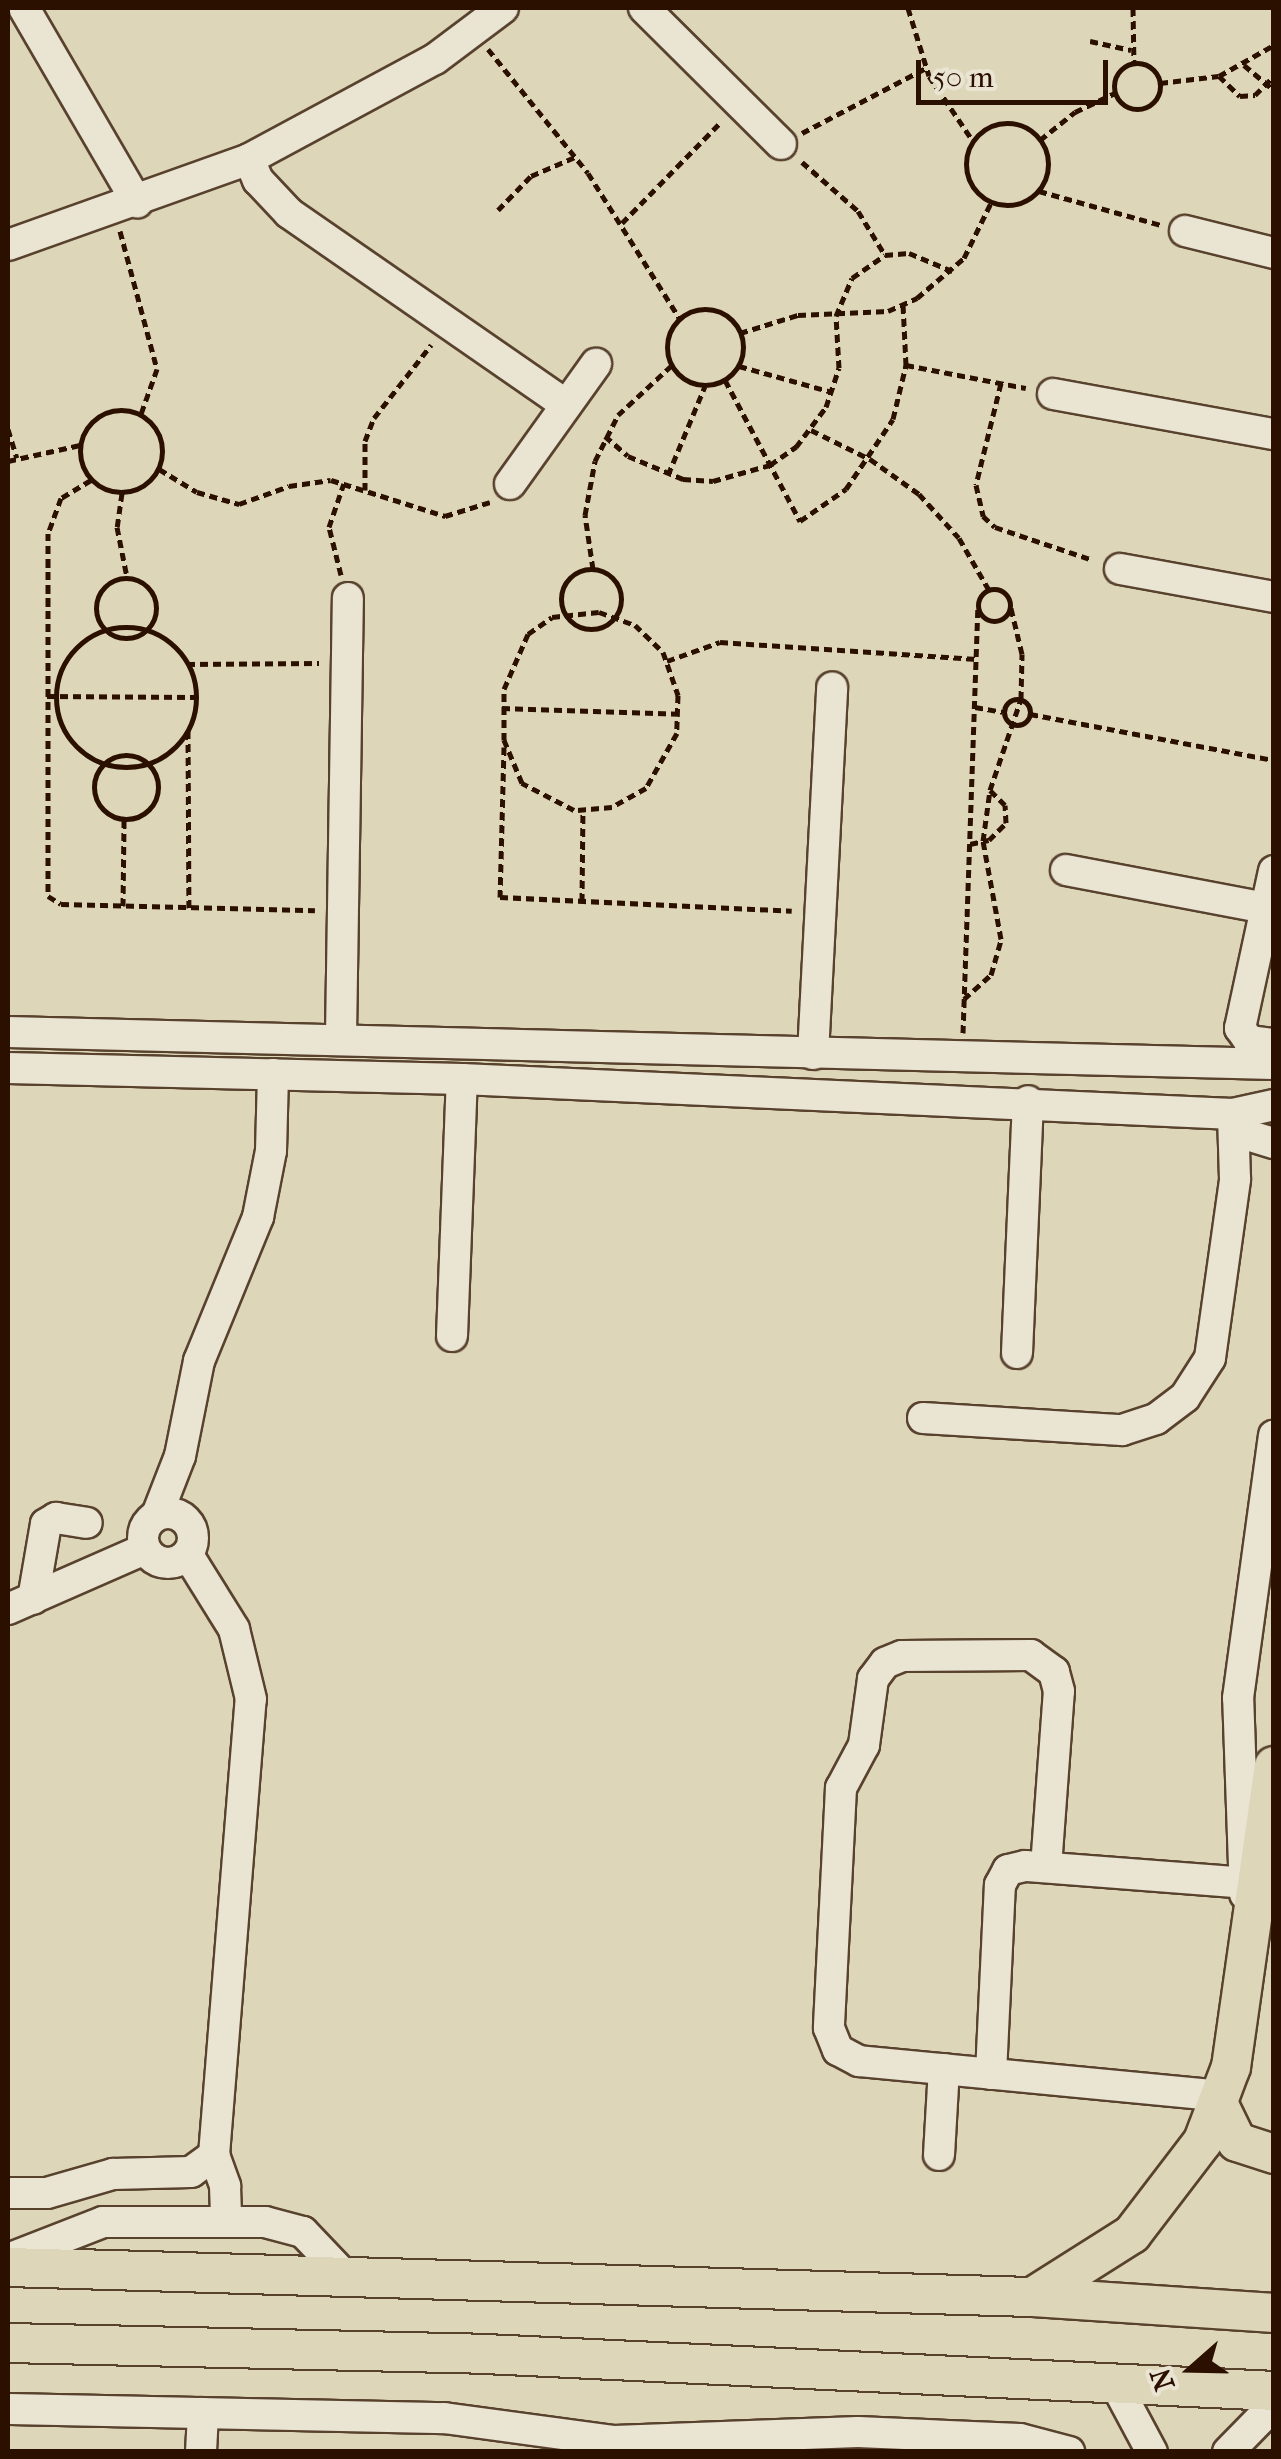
<!DOCTYPE html>
<html>
<head>
<meta charset="utf-8">
<style>
	body { margin:0 }
	#map { position:relative; width:1281px; height:2459px; overflow:hidden; background:#ded6b9; font-family:"IM FELL French Canon",serif }
	div>[style] { position:absolute }
	.path>* { height:5px; margin-top:-2.5px; transform-origin:0; background:repeating-linear-gradient(90deg,#2b1000 0 8px,transparent 0 13px) }
	.path>.ring { margin:-2.5px; padding:0; box-sizing:content-box; background:none; border:5px solid #2b1000; border-radius:50% }
	.roads { filter:drop-shadow(2px 0 #58422e) drop-shadow(-2px 0 #58422e) drop-shadow(0 2px #58422e) drop-shadow(0 -2px #58422e) }
	.minor>* { height:30px; margin:-15px; padding:0 15px; transform-origin:15px; border-radius:15px; background:#eae4d2 }
	.minor>.ring { margin:-15px; padding:0; box-sizing:content-box; background:none; border:30px solid #eae4d2; border-radius:50% }
	.major>* { height:38px; margin:-19px; padding:0 19px; transform-origin:19px; border-radius:19px; background:#ded6b9 }
	span { translate:-50% -50%; white-space:nowrap; text-align:center; line-height:1.15; -webkit-text-stroke:9px #eae4d2; paint-order:stroke }
	.frame { position:absolute; inset:0; border:10px solid #2b1000; pointer-events:none }
	.north { position:absolute; left:1141px; top:2319px; width:100px; height:100px; -webkit-text-stroke:8px #eae4d2; paint-order:stroke; rotate:250deg; font-size:28px; font-weight:700; line-height:40px; text-align:center; color:#2b1000 }
	.north::after { content:''; display:block; margin:auto; width:35px; height:45px; background:#2b1000; clip-path:polygon(50% 0,100% 100%,50% 72%,0 100%) }
	.scale { position:absolute; left:916px; top:60px; width:192px; height:45px; box-sizing:border-box; border:5px solid #2b1000; border-top:0; padding-left:12px; font-size:30px; line-height:35px; white-space:nowrap; color:#2b1000; -webkit-text-stroke:8px #eae4d2; paint-order:stroke }
</style>
</head>
<body>
<div id="map">
	<div class="path">
		<div style="left:908px;top:8px;width:71px;rotate:72.8deg"></div>
		<div style="left:929px;top:76px;width:78px;rotate:55.9deg"></div>
		<div style="left:1133px;top:8px;width:55px;rotate:89deg"></div>
		<div style="left:1090px;top:41px;width:42px;rotate:12.4deg"></div>
		<div style="left:488px;top:49px;width:159px;rotate:51.1deg"></div>
		<div style="left:588px;top:173px;width:173px;rotate:57.8deg"></div>
		<div class="ring" style="left:1114px;top:63px;width:41px;height:41px"></div>
		<div style="left:1244px;top:65px;width:39px;rotate:40deg"></div>
		<div style="left:1219px;top:76px;width:29px;rotate:44deg"></div>
		<div style="left:1240px;top:96px;width:15px;rotate:-4deg"></div>
		<div style="left:1255px;top:95px;width:27px;rotate:-45deg"></div>
		<div style="left:1160px;top:83px;width:59px;rotate:-6.8deg"></div>
		<div style="left:1219px;top:76px;width:63px;rotate:-29.4deg"></div>
		<div class="ring" style="left:966px;top:123px;width:77px;height:77px"></div>
		<div style="left:802px;top:133px;width:140px;rotate:-27.7deg"></div>
		<div style="left:1040px;top:140px;width:45px;rotate:-38.7deg"></div>
		<div style="left:1075px;top:112px;width:44px;rotate:-25.4deg"></div>
		<div style="left:802px;top:162px;width:74px;rotate:41.2deg"></div>
		<div style="left:858px;top:211px;width:52px;rotate:58.5deg"></div>
		<div style="left:1039px;top:191px;width:127px;rotate:15.6deg"></div>
		<div style="left:498px;top:210px;width:47px;rotate:-45.9deg"></div>
		<div style="left:531px;top:176px;width:48px;rotate:-23.4deg"></div>
		<div style="left:622px;top:223px;width:141px;rotate:-45.6deg"></div>
		<div style="left:120px;top:231px;width:143px;rotate:75deg"></div>
		<div style="left:157px;top:369px;width:48px;rotate:109.6deg"></div>
		<div class="ring" style="left:667px;top:309px;width:71px;height:71px"></div>
		<div style="left:740px;top:333px;width:61px;rotate:-17.2deg"></div>
		<div style="left:798px;top:315px;width:90px;rotate:-2.5deg"></div>
		<div style="left:888px;top:311px;width:32px;rotate:-24deg"></div>
		<div style="left:917px;top:298px;width:62px;rotate:-40.4deg"></div>
		<div style="left:964px;top:258px;width:61px;rotate:-63.9deg"></div>
		<div style="left:906px;top:365px;width:122px;rotate:10.9deg"></div>
		<div style="left:739px;top:366px;width:97px;rotate:15.6deg"></div>
		<div style="left:725px;top:380px;width:160px;rotate:62deg"></div>
		<div style="left:800px;top:521px;width:56px;rotate:-34.8deg"></div>
		<div style="left:846px;top:489px;width:84px;rotate:-56.1deg"></div>
		<div style="left:893px;top:419px;width:56px;rotate:-76.5deg"></div>
		<div style="left:906px;top:365px;width:61px;rotate:-92.8deg"></div>
		<div style="left:1001px;top:383px;width:105px;rotate:103.8deg"></div>
		<div style="left:976px;top:485px;width:32px;rotate:77deg"></div>
		<div style="left:983px;top:516px;width:16px;rotate:43deg"></div>
		<div style="left:995px;top:527px;width:103px;rotate:18.6deg"></div>
		<div class="ring" style="left:80px;top:410px;width:77px;height:77px"></div>
		<div style="left:8px;top:429px;width:30px;rotate:73deg"></div>
		<div style="left:811px;top:430px;width:66px;rotate:26.2deg"></div>
		<div style="left:870px;top:459px;width:60px;rotate:35.5deg"></div>
		<div style="left:919px;top:494px;width:59px;rotate:47.7deg"></div>
		<div style="left:959px;top:538px;width:60px;rotate:60deg"></div>
		<div style="left:605px;top:436px;width:30px;rotate:41deg"></div>
		<div style="left:628px;top:456px;width:60px;rotate:22.7deg"></div>
		<div style="left:683px;top:479px;width:30px;rotate:4deg"></div>
		<div style="left:713px;top:481px;width:59px;rotate:-15.7deg"></div>
		<div style="left:770px;top:465px;width:32px;rotate:-35deg"></div>
		<div style="left:796px;top:447px;width:50px;rotate:-53.1deg"></div>
		<div style="left:826px;top:407px;width:41px;rotate:-71.6deg"></div>
		<div style="left:839px;top:368px;width:52px;rotate:-93.3deg"></div>
		<div style="left:836px;top:316px;width:41px;rotate:-67.2deg"></div>
		<div style="left:852px;top:278px;width:40px;rotate:-34.9deg"></div>
		<div style="left:885px;top:255px;width:24px;rotate:-5deg"></div>
		<div style="left:909px;top:253px;width:47px;rotate:22.7deg"></div>
		<div style="left:8px;top:461px;width:74px;rotate:-12.5deg"></div>
		<div style="left:159px;top:469px;width:44px;rotate:31.2deg"></div>
		<div style="left:197px;top:492px;width:44px;rotate:15.9deg"></div>
		<div style="left:239px;top:504px;width:53px;rotate:-19.8deg"></div>
		<div style="left:289px;top:486px;width:42px;rotate:-8.1deg"></div>
		<div style="left:331px;top:480px;width:120px;rotate:17.5deg"></div>
		<div style="left:445px;top:516px;width:47px;rotate:-17.3deg"></div>
		<div style="left:668px;top:475px;width:96px;rotate:-67.4deg"></div>
		<div style="left:91px;top:480px;width:35px;rotate:149deg"></div>
		<div style="left:61px;top:498px;width:37px;rotate:110deg"></div>
		<div style="left:48px;top:533px;width:363px;rotate:90deg"></div>
		<div style="left:48px;top:896px;width:15px;rotate:32deg"></div>
		<div style="left:61px;top:904px;width:254px;rotate:1.4deg"></div>
		<div style="left:365px;top:490px;width:49px;rotate:-90deg"></div>
		<div style="left:365px;top:441px;width:25px;rotate:-69deg"></div>
		<div style="left:374px;top:418px;width:93px;rotate:-52deg"></div>
		<div style="left:122px;top:493px;width:34px;rotate:98deg"></div>
		<div style="left:117px;top:527px;width:51px;rotate:78.7deg"></div>
		<div class="ring" style="left:561px;top:569px;width:55px;height:55px"></div>
		<div style="left:593px;top:569px;width:55px;rotate:-98.4deg"></div>
		<div style="left:585px;top:515px;width:55px;rotate:-79.5deg"></div>
		<div style="left:595px;top:461px;width:51px;rotate:-63.4deg"></div>
		<div style="left:618px;top:415px;width:74px;rotate:-42.8deg"></div>
		<div style="left:341px;top:575px;width:49px;rotate:-104deg"></div>
		<div style="left:329px;top:527px;width:46px;rotate:-71.2deg"></div>
		<div class="ring" style="left:96px;top:578px;width:55px;height:55px"></div>
		<div class="ring" style="left:978px;top:589px;width:27px;height:27px"></div>
		<div style="left:599px;top:612px;width:38px;rotate:20deg"></div>
		<div style="left:635px;top:625px;width:39px;rotate:44deg"></div>
		<div style="left:663px;top:652px;width:46px;rotate:70.8deg"></div>
		<div style="left:678px;top:695px;width:38px;rotate:92deg"></div>
		<div style="left:677px;top:733px;width:63px;rotate:119.4deg"></div>
		<div style="left:646px;top:788px;width:39px;rotate:151deg"></div>
		<div style="left:612px;top:807px;width:38px;rotate:175deg"></div>
		<div style="left:574px;top:810px;width:59px;rotate:-152.6deg"></div>
		<div style="left:522px;top:783px;width:47px;rotate:-112.7deg"></div>
		<div style="left:504px;top:740px;width:51px;rotate:-90deg"></div>
		<div style="left:504px;top:689px;width:60px;rotate:-66.4deg"></div>
		<div style="left:528px;top:634px;width:29px;rotate:-35deg"></div>
		<div style="left:552px;top:617px;width:47px;rotate:-6.1deg"></div>
		<div class="ring" style="left:56px;top:627px;width:135px;height:135px"></div>
		<div style="left:667px;top:661px;width:56px;rotate:-19.7deg"></div>
		<div style="left:720px;top:642px;width:257px;rotate:3.8deg"></div>
		<div style="left:187px;top:664px;width:132px;rotate:-0.4deg"></div>
		<div style="left:47px;top:696px;width:147px;rotate:0.4deg"></div>
		<div class="ring" style="left:1004px;top:699px;width:21px;height:21px"></div>
		<div style="left:975px;top:707px;width:28px;rotate:10deg"></div>
		<div style="left:502px;top:708px;width:177px;rotate:1.9deg"></div>
		<div style="left:1030px;top:714px;width:248px;rotate:10.7deg"></div>
		<div style="left:188px;top:731px;width:177px;rotate:89.7deg"></div>
		<div style="left:504px;top:747px;width:150px;rotate:91.5deg"></div>
		<div style="left:500px;top:897px;width:292px;rotate:2.7deg"></div>
		<div class="ring" style="left:94px;top:755px;width:59px;height:59px"></div>
		<div style="left:970px;top:844px;width:19px;rotate:-12deg"></div>
		<div style="left:989px;top:840px;width:24px;rotate:-45deg"></div>
		<div style="left:1006px;top:823px;width:18px;rotate:-93deg"></div>
		<div style="left:1005px;top:805px;width:21px;rotate:-135deg"></div>
		<div style="left:582px;top:901px;width:91px;rotate:-89.4deg"></div>
		<div style="left:123px;top:906px;width:87px;rotate:-89.3deg"></div>
		<div style="left:964px;top:999px;width:36px;rotate:-42deg"></div>
		<div style="left:991px;top:975px;width:37px;rotate:-74deg"></div>
		<div style="left:1001px;top:939px;width:100px;rotate:-100.4deg"></div>
		<div style="left:983px;top:841px;width:51px;rotate:-82.2deg"></div>
		<div style="left:990px;top:790px;width:96px;rotate:-71.2deg"></div>
		<div style="left:1021px;top:699px;width:45px;rotate:-88.7deg"></div>
		<div style="left:1022px;top:654px;width:51px;rotate:-103.5deg"></div>
		<div style="left:963px;top:1033px;width:427px;rotate:-88deg"></div>
	</div>
	<div class="roads">
		<div class="minor">
			<div style="left:24px;top:8px;width:225px;rotate:59.8deg"></div>
			<div style="left:644px;top:8px;width:193px;rotate:44.8deg"></div>
			<div style="left:249px;top:159px;width:23px;rotate:67deg"></div>
			<div style="left:258px;top:180px;width:45px;rotate:46.8deg"></div>
			<div style="left:289px;top:213px;width:337px;rotate:34.7deg"></div>
			<div style="left:1185px;top:231px;width:92px;rotate:13.9deg"></div>
			<div style="left:8px;top:245px;width:256px;rotate:-19.6deg"></div>
			<div style="left:249px;top:159px;width:211px;rotate:-28.3deg"></div>
			<div style="left:435px;top:59px;width:85px;rotate:-36.9deg"></div>
			<div style="left:1053px;top:394px;width:225px;rotate:10.3deg"></div>
			<div style="left:510px;top:484px;width:148px;rotate:-54.4deg"></div>
			<div style="left:1120px;top:569px;width:157px;rotate:10.3deg"></div>
			<div style="left:1066px;top:870px;width:203px;rotate:10.8deg"></div>
			<div style="left:1274px;top:871px;width:161px;rotate:102.2deg"></div>
			<div style="left:1240px;top:1028px;width:16px;rotate:55deg"></div>
			<div style="left:1249px;top:1041px;width:25px;rotate:7deg"></div>
			<div style="left:8px;top:1032px;width:1266px;rotate:1.45deg"></div>
			<div style="left:341px;top:1036px;width:438px;rotate:-89.1deg"></div>
			<div style="left:813px;top:1054px;width:367px;rotate:-87deg"></div>
			<div style="left:8px;top:1068px;width:454px;rotate:1.4deg"></div>
			<div style="left:462px;top:1079px;width:772px;rotate:2.6deg"></div>
			<div style="left:1233px;top:1114px;width:42px;rotate:-12.4deg"></div>
			<div style="left:1233px;top:1114px;width:25px;rotate:56deg"></div>
			<div style="left:1247px;top:1135px;width:28px;rotate:17deg"></div>
			<div style="left:452px;top:1336px;width:257px;rotate:-87.8deg"></div>
			<div style="left:1017px;top:1353px;width:252px;rotate:-87.5deg"></div>
			<div style="left:923px;top:1418px;width:199px;rotate:3.5deg"></div>
			<div style="left:1122px;top:1430px;width:36px;rotate:-18deg"></div>
			<div style="left:1156px;top:1419px;width:36px;rotate:-37deg"></div>
			<div style="left:1185px;top:1397px;width:46px;rotate:-57.3deg"></div>
			<div style="left:1210px;top:1358px;width:181px;rotate:-82deg"></div>
			<div style="left:1235px;top:1179px;width:65px;rotate:-91.8deg"></div>
			<div class="ring" style="left:143px;top:1513px;width:20px;height:20px"></div>
			<div style="left:157px;top:1515px;width:63px;rotate:-68.7deg"></div>
			<div style="left:180px;top:1456px;width:97px;rotate:-78.7deg"></div>
			<div style="left:199px;top:1361px;width:156px;rotate:-67.7deg"></div>
			<div style="left:258px;top:1217px;width:67px;rotate:-78.9deg"></div>
			<div style="left:271px;top:1151px;width:77px;rotate:-88.5deg"></div>
			<div style="left:33px;top:1599px;width:76px;rotate:-80.2deg"></div>
			<div style="left:46px;top:1524px;width:12px;rotate:-31deg"></div>
			<div style="left:56px;top:1518px;width:31px;rotate:9deg"></div>
			<div style="left:8px;top:1609px;width:150px;rotate:-23.7deg"></div>
			<div style="left:1046px;top:1867px;width:176px;rotate:-85.8deg"></div>
			<div style="left:1059px;top:1691px;width:20px;rotate:-105deg"></div>
			<div style="left:1054px;top:1672px;width:29px;rotate:-144deg"></div>
			<div style="left:1031px;top:1655px;width:129px;rotate:179.6deg"></div>
			<div style="left:902px;top:1656px;width:18px;rotate:158deg"></div>
			<div style="left:885px;top:1663px;width:20px;rotate:127deg"></div>
			<div style="left:873px;top:1679px;width:67px;rotate:97.8deg"></div>
			<div style="left:864px;top:1745px;width:49px;rotate:118.1deg"></div>
			<div style="left:841px;top:1788px;width:240px;rotate:92.9deg"></div>
			<div style="left:829px;top:2028px;width:24px;rotate:68deg"></div>
			<div style="left:838px;top:2050px;width:24px;rotate:28deg"></div>
			<div style="left:859px;top:2061px;width:365px;rotate:5.5deg"></div>
			<div style="left:1245px;top:1894px;width:196px;rotate:-92deg"></div>
			<div style="left:1238px;top:1698px;width:265px;rotate:-82.2deg"></div>
			<div style="left:991px;top:2074px;width:189px;rotate:-87.3deg"></div>
			<div style="left:1000px;top:1885px;width:17px;rotate:-62deg"></div>
			<div style="left:1008px;top:1870px;width:18px;rotate:-13deg"></div>
			<div style="left:1026px;top:1866px;width:220px;rotate:4.4deg"></div>
			<div style="left:214px;top:2155px;width:33px;rotate:70deg"></div>
			<div style="left:225px;top:2186px;width:35px;rotate:88deg"></div>
			<div style="left:939px;top:2155px;width:86px;rotate:-86.7deg"></div>
			<div style="left:8px;top:2193px;width:39px"></div>
			<div style="left:47px;top:2193px;width:69px;rotate:-16.1deg"></div>
			<div style="left:113px;top:2174px;width:78px;rotate:-1.5deg"></div>
			<div style="left:191px;top:2172px;width:29px;rotate:-36deg"></div>
			<div style="left:214px;top:2155px;width:457px;rotate:-85.4deg"></div>
			<div style="left:251px;top:1699px;width:72px;rotate:-103.7deg"></div>
			<div style="left:234px;top:1629px;width:87px;rotate:-121.9deg"></div>
			<div style="left:8px;top:2259px;width:102px;rotate:-21.3deg"></div>
			<div style="left:103px;top:2222px;width:162px"></div>
			<div style="left:265px;top:2222px;width:39px;rotate:15deg"></div>
			<div style="left:303px;top:2232px;width:57px;rotate:46.4deg"></div>
			<div style="left:1116px;top:2385px;width:76px;rotate:61.8deg"></div>
			<div style="left:8px;top:2409px;width:436px;rotate:1.2deg"></div>
			<div style="left:444px;top:2418px;width:172px;rotate:7.7deg"></div>
			<div style="left:614px;top:2441px;width:244px;rotate:-2.1deg"></div>
			<div style="left:858px;top:2432px;width:162px;rotate:2.5deg"></div>
			<div style="left:1020px;top:2439px;width:51px;rotate:14.9deg"></div>
			<div style="left:201px;top:2452px;width:39px;rotate:-87deg"></div>
			<div style="left:1228px;top:2452px;width:66px;rotate:-45.6deg"></div>
		</div>
		<div class="major">
			<div style="left:1219px;top:2105px;width:41px;rotate:64.1deg"></div>
			<div style="left:1237px;top:2142px;width:39px;rotate:18deg"></div>
			<div style="left:8px;top:2267px;width:1025px;rotate:1.68deg"></div>
			<div style="left:1033px;top:2297px;width:242px;rotate:3.8deg"></div>
			<div style="left:1034px;top:2296px;width:116px;rotate:-32.3deg"></div>
			<div style="left:1132px;top:2234px;width:117px;rotate:-52.6deg"></div>
			<div style="left:1203px;top:2141px;width:79px;rotate:-69.3deg"></div>
			<div style="left:1231px;top:2067px;width:304px;rotate:-81.9deg"></div>
			<div style="left:8px;top:2343px;width:477px;rotate:1.3deg"></div>
			<div style="left:485px;top:2354px;width:790px;rotate:2.68deg"></div>
		</div>
	</div>
	<div class="frame"></div>
	<div class="north">N</div>
	<div class="scale">50 m</div>
</div>
</body>
</html>
